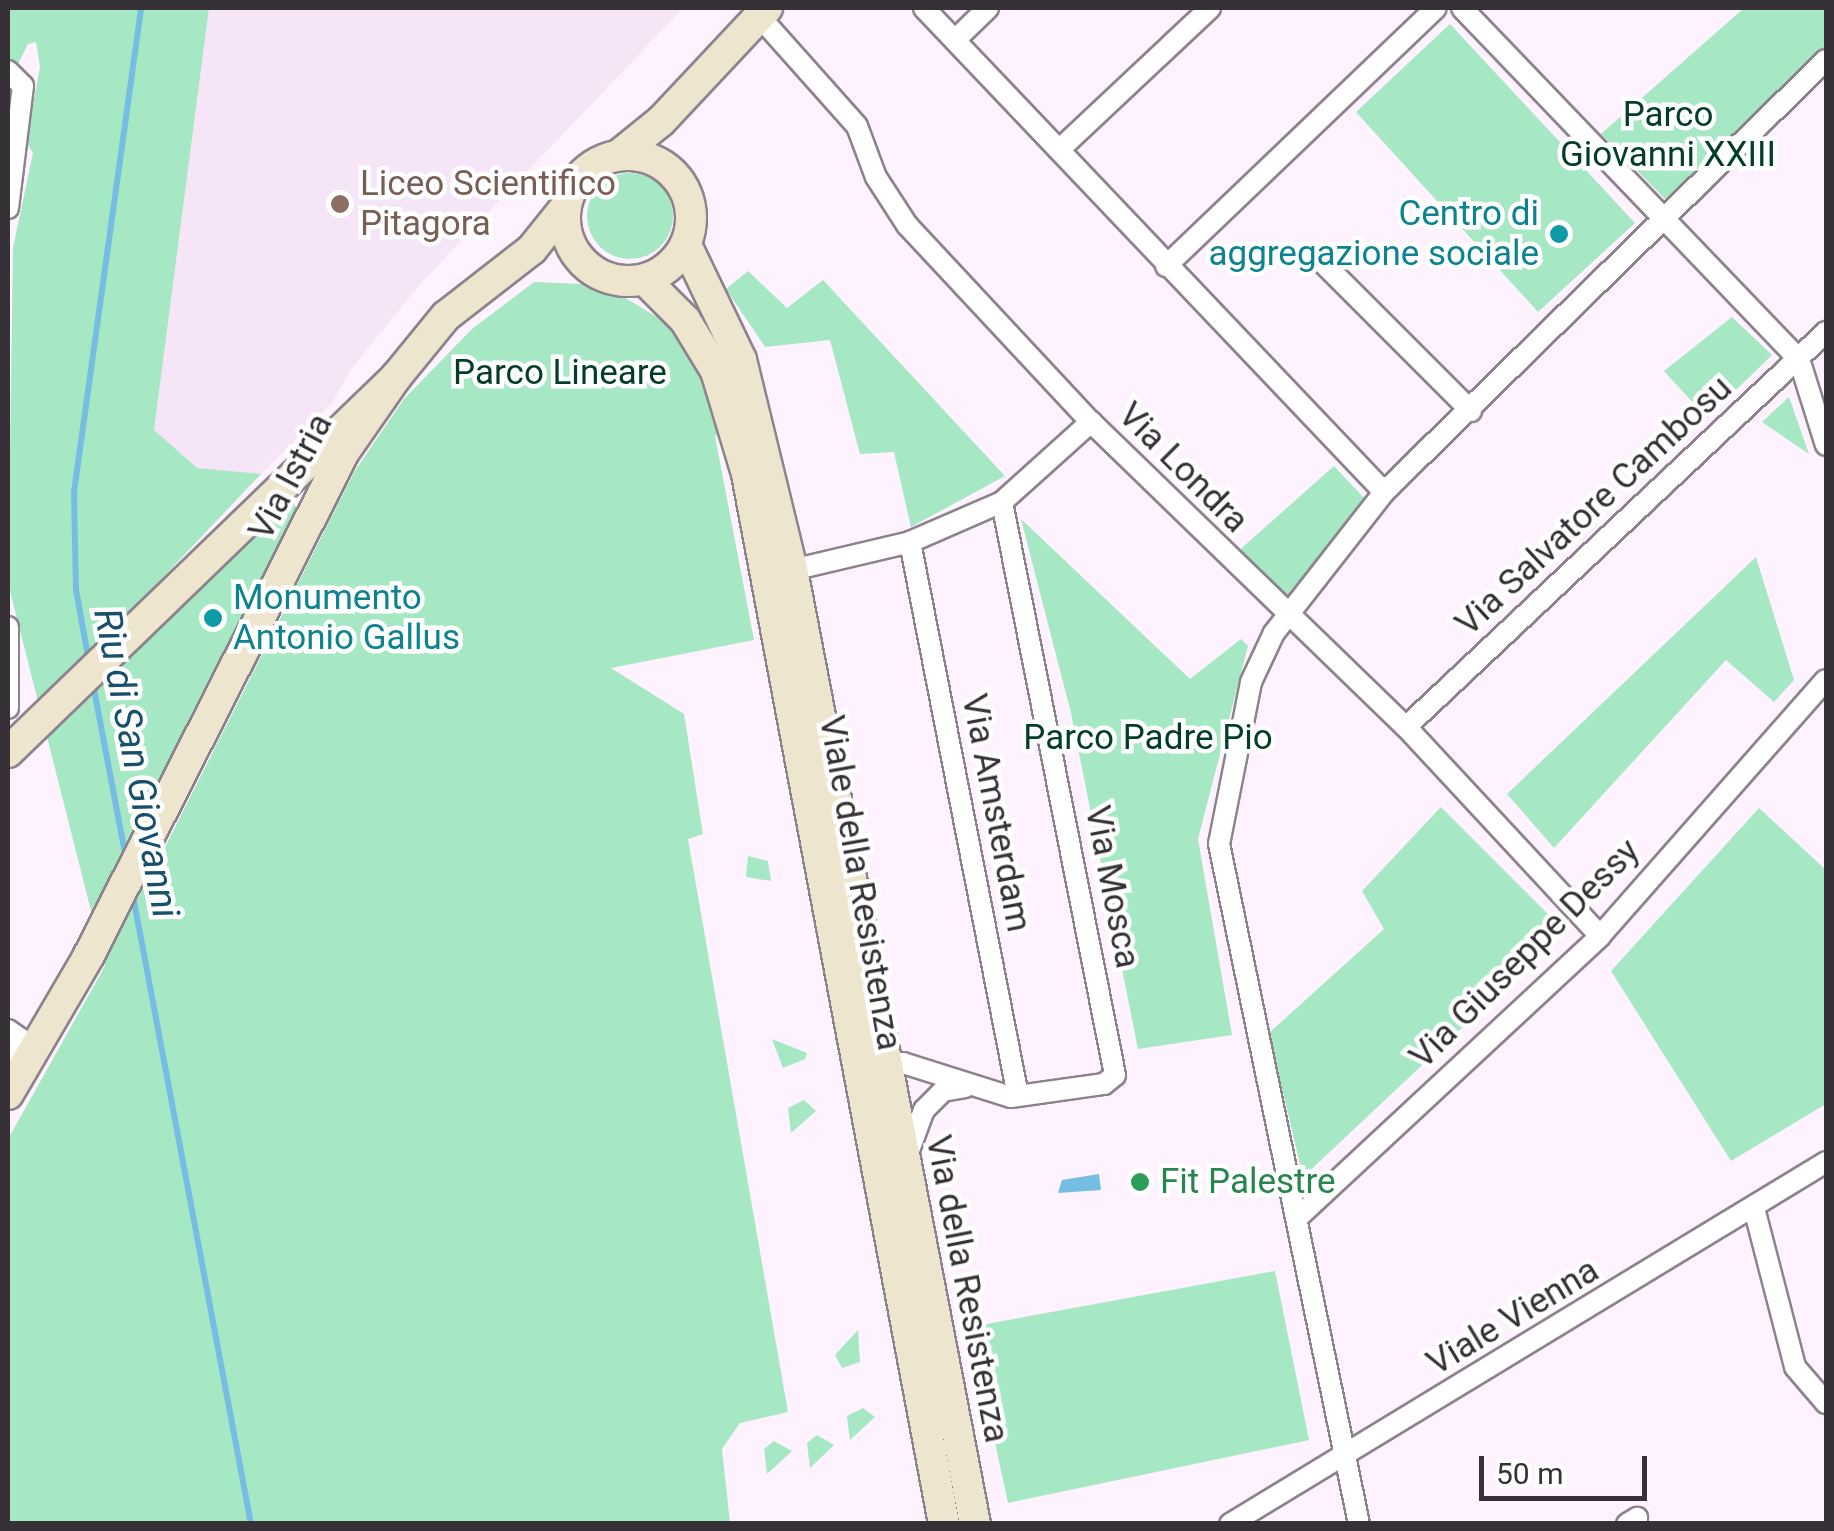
<!DOCTYPE html>
<html>
<head>
<meta charset="utf-8">
<style>
	body { margin:0 }
	#map { position:relative; width:1834px; height:1531px; overflow:hidden; background:#fdf2fd; font-family:Roboto,sans-serif }
	div>[style] { position:absolute }
	.built>* { inset:0; background:#f5e5f6 }
	.green>* { inset:0; background:#a6e8c3 }
	.round { border-radius:50% }
	.water>* { inset:0; background:#76bde4 }
	.stream>* { height:6px; margin:-3px; padding:0 3px; transform-origin:3px; border-radius:3px; background:#76bde4 }
	.roads { filter:drop-shadow(2px 0 #8c838d) drop-shadow(-2px 0 #8c838d) drop-shadow(0 2px #8c838d) drop-shadow(0 -2px #8c838d) }
	.street>* { height:20px; margin:-10px; padding:0 10px; transform-origin:10px; border-radius:10px; background:#fff }
	.secondary>* { height:30px; margin:-15px; padding:0 15px; transform-origin:15px; border-radius:15px; background:#eee5cf }
	.secondary>.ring { margin:-15px; padding:0; box-sizing:content-box; background:none; border:30px solid #eee5cf; border-radius:50% }
	.dots>* { width:28px; height:28px; translate:-50% -50%; box-sizing:border-box; border:5px solid #fff; border-radius:50% }
	span { translate:-50% -50%; white-space:nowrap; text-align:center; line-height:1.15; -webkit-text-stroke:9px #fff; paint-order:stroke }
	.park-label { font-size:35px; color:#013e25 }
	.education-label { font-size:35px; color:#785e54 }
	.left { translate:0 -50%; text-align:left }
	.culture-label { font-size:35px; color:#0d838f }
	.right { translate:-100% -50%; text-align:right }
	.street-label { font-size:35px; color:#363136 }
	.leisure-label { font-size:35px; color:#27864d }
	.water-label { font-size:38px; color:#17506a; font-style:italic }
	.frame { position:absolute; inset:0; border:10px solid #363136; pointer-events:none }
	.scale { position:absolute; left:1479px; top:1456px; width:168px; height:45px; box-sizing:border-box; border:5px solid #363136; border-top:0; padding-left:12px; font-size:30px; line-height:35px; white-space:nowrap; color:#363136; -webkit-text-stroke:8px #fff; paint-order:stroke }
</style>
</head>
<body>
<div id="map">
	<div class="built">
		<div style="clip-path:polygon(209px 8px,683px 8px,422px 282px,351px 369px,332px 403px,261px 474px,196px 469px,154px 430px)"></div>
	</div>
	<div class="green">
		<div style="clip-path:polygon(8px 8px,209px 8px,154px 430px,197px 468px,261px 474px,113px 630px,126px 658px,288px 495px,298px 510px,151px 800px,160px 857px,354px 472px,404px 399px,472px 329px,534px 282px,581px 284px,624px 297px,670px 325px,704px 382px,720px 434px,715px 436px,754px 640px,611px 668px,684px 714px,703px 834px,688px 839px,788px 1412px,740px 1423px,722px 1449px,730px 1523px,8px 1523px,8px 1139px,105px 966px,8px 583px,13px 248px,33px 153px,26px 142px,40px 67px,36px 42px,28px 44px,18px 64px,8px 57px)"></div>
		<div style="clip-path:polygon(1744px 8px,1826px 8px,1826px 46px,1666px 200px,1601px 134px)"></div>
		<div style="clip-path:polygon(1450px 24px,1635px 223px,1538px 312px,1356px 112px)"></div>
		<div class="round" style="left:587px;top:173px;width:86px;height:86px"></div>
		<div style="clip-path:polygon(748px 271px,787px 308px,823px 280px,1005px 476px,911px 527px,894px 452px,860px 454px,830px 340px,765px 347px,726px 289px)"></div>
		<div style="clip-path:polygon(1732px 317px,1772px 355px,1707px 418px,1664px 371px)"></div>
		<div style="clip-path:polygon(1789px 397px,1809px 454px,1762px 422px)"></div>
		<div style="clip-path:polygon(1334px 466px,1365px 499px,1286px 602px,1235px 554px)"></div>
		<div style="clip-path:polygon(1021px 519px,1190px 679px,1241px 639px,1248px 646px,1198px 839px,1232px 1035px,1138px 1049px,1071px 713px)"></div>
		<div style="clip-path:polygon(1756px 557px,1794px 680px,1774px 702px,1726px 660px,1554px 848px,1507px 794px)"></div>
		<div style="clip-path:polygon(1441px 807px,1565px 931px,1303px 1177px,1269px 1033px,1384px 929px,1362px 891px)"></div>
		<div style="clip-path:polygon(1759px 808px,1826px 870px,1826px 1104px,1731px 1161px,1611px 971px)"></div>
		<div style="clip-path:polygon(748px 856px,768px 861px,771px 881px,746px 877px)"></div>
		<div style="clip-path:polygon(772px 1039px,807px 1053px,805px 1059px,783px 1068px)"></div>
		<div style="clip-path:polygon(804px 1100px,816px 1111px,791px 1133px,788px 1108px)"></div>
		<div style="clip-path:polygon(1275px 1271px,1309px 1440px,1008px 1503px,970px 1327px)"></div>
		<div style="clip-path:polygon(858px 1330px,860px 1362px,842px 1368px,835px 1355px)"></div>
		<div style="clip-path:polygon(863px 1408px,875px 1417px,850px 1440px,847px 1416px)"></div>
		<div style="clip-path:polygon(817px 1435px,834px 1445px,810px 1468px,807px 1443px)"></div>
		<div style="clip-path:polygon(774px 1441px,792px 1451px,767px 1474px,764px 1449px)"></div>
	</div>
	<div class="water">
		<div style="clip-path:polygon(1099px 1174px,1101px 1190px,1058px 1193px,1062px 1180px)"></div>
	</div>
	<div class="stream">
		<div style="left:89px;top:662px;width:73px;rotate:-100.2deg"></div>
		<div style="left:76px;top:590px;width:98px;rotate:-91.2deg"></div>
		<div style="left:74px;top:492px;width:489px;rotate:-82.1deg"></div>
		<div style="left:93px;top:684px;width:178px;rotate:79.3deg"></div>
		<div style="left:133px;top:896px;width:639px;rotate:79.36deg"></div>
	</div>
	<div class="roads">
		<div class="street">
			<div style="left:924px;top:8px;width:668px;rotate:46.46deg"></div>
			<div style="left:1462px;top:8px;width:487px;rotate:46.2deg"></div>
			<div style="left:1799px;top:359px;width:90px;rotate:72.6deg"></div>
			<div style="left:759px;top:16px;width:147px;rotate:48.3deg"></div>
			<div style="left:857px;top:126px;width:54px;rotate:69.6deg"></div>
			<div style="left:876px;top:177px;width:57px;rotate:57.1deg"></div>
			<div style="left:907px;top:225px;width:270px;rotate:47deg"></div>
			<div style="left:1091px;top:422px;width:438px;rotate:44.1deg"></div>
			<div style="left:1406px;top:727px;width:285px;rotate:47.1deg"></div>
			<div style="left:955px;top:40px;width:46px;rotate:-44.1deg"></div>
			<div style="left:8px;top:71px;width:21px;rotate:45deg"></div>
			<div style="left:23px;top:86px;width:123px;rotate:97deg"></div>
			<div style="left:1060px;top:149px;width:206px;rotate:-43.2deg"></div>
			<div style="left:1324px;top:264px;width:208px;rotate:45deg"></div>
			<div style="left:1166px;top:266px;width:373px;rotate:-43.7deg"></div>
			<div style="left:910px;top:542px;width:564px;rotate:78.97deg"></div>
			<div style="left:792px;top:570px;width:121px;rotate:-13.3deg"></div>
			<div style="left:910px;top:542px;width:100px;rotate:-23.5deg"></div>
			<div style="left:1002px;top:502px;width:120px;rotate:-42deg"></div>
			<div style="left:8px;top:627px;width:81px;rotate:90deg"></div>
			<div style="left:1406px;top:727px;width:577px;rotate:-43.24deg"></div>
			<div style="left:8px;top:1030px;width:16px;rotate:35deg"></div>
			<div style="left:21px;top:1039px;width:26px;rotate:121deg"></div>
			<div style="left:884px;top:1065px;width:19px;rotate:-6deg"></div>
			<div style="left:903px;top:1063px;width:113px;rotate:17.5deg"></div>
			<div style="left:1011px;top:1097px;width:94px;rotate:-8deg"></div>
			<div style="left:1104px;top:1084px;width:14px;rotate:-39deg"></div>
			<div style="left:1115px;top:1075px;width:584px;rotate:-101.16deg"></div>
			<div style="left:908px;top:1153px;width:46px;rotate:-69.6deg"></div>
			<div style="left:924px;top:1110px;width:27px;rotate:-45deg"></div>
			<div style="left:943px;top:1091px;width:22px;rotate:-10deg"></div>
			<div style="left:1754px;top:1208px;width:164px;rotate:75.5deg"></div>
			<div style="left:1795px;top:1367px;width:48px;rotate:49.3deg"></div>
			<div style="left:1297px;top:1218px;width:414px;rotate:-42.9deg"></div>
			<div style="left:1600px;top:936px;width:341px;rotate:-48.6deg"></div>
			<div style="left:1230px;top:1524px;width:697px;rotate:-31.27deg"></div>
			<div style="left:1359px;top:1524px;width:694px;rotate:-101.63deg"></div>
			<div style="left:1219px;top:844px;width:165px;rotate:-78.8deg"></div>
			<div style="left:1251px;top:682px;width:54px;rotate:-64.9deg"></div>
			<div style="left:1274px;top:633px;width:179px;rotate:-52deg"></div>
			<div style="left:1384px;top:492px;width:618px;rotate:-44.34deg"></div>
			<div style="left:1627px;top:1524px;width:12px;rotate:-31deg"></div>
		</div>
		<div class="secondary">
			<div class="ring" style="left:565px;top:155px;width:96px;height:96px"></div>
			<div style="left:619px;top:155px;width:54px;rotate:-39deg"></div>
			<div style="left:661px;top:121px;width:155px;rotate:-46.8deg"></div>
			<div style="left:686px;top:245px;width:127px;rotate:64.4deg"></div>
			<div style="left:741px;top:360px;width:216px;rotate:76.3deg"></div>
			<div style="left:792px;top:570px;width:971px;rotate:79.14deg"></div>
			<div style="left:646px;top:281px;width:55px;rotate:45deg"></div>
			<div style="left:685px;top:320px;width:60px;rotate:58.7deg"></div>
			<div style="left:716px;top:371px;width:108px;rotate:73.2deg"></div>
			<div style="left:747px;top:474px;width:1068px;rotate:79.37deg"></div>
			<div style="left:8px;top:752px;width:540px;rotate:-44.02deg"></div>
			<div style="left:396px;top:377px;width:79px;rotate:-50.7deg"></div>
			<div style="left:446px;top:316px;width:109px;rotate:-37.9deg"></div>
			<div style="left:532px;top:249px;width:53px;rotate:-51.2deg"></div>
			<div style="left:8px;top:1094px;width:159px;rotate:-59.7deg"></div>
			<div style="left:88px;top:957px;width:566px;rotate:-63.12deg"></div>
			<div style="left:344px;top:452px;width:91px;rotate:-55.3deg"></div>
		</div>
	</div>
	<div class="dots">
		<div style="left:340px;top:204px;background:#8d6e63"></div>
		<div style="left:1559px;top:234px;background:#0f9aa8"></div>
		<div style="left:213px;top:618px;background:#0f9aa8"></div>
		<div style="left:1140px;top:1182px;background:#2e9e5b"></div>
	</div>
	<div class="park-label">
		<span style="left:1668px;top:135px">Parco<br>Giovanni XXIII</span>
		<span style="left:560px;top:373px">Parco Lineare</span>
		<span style="left:1148px;top:738px">Parco Padre Pio</span>
	</div>
	<div class="education-label">
		<span class="left" style="left:360px;top:204px">Liceo Scientifico<br>Pitagora</span>
	</div>
	<div class="culture-label">
		<span class="right" style="left:1539px;top:234px">Centro di<br>aggregazione sociale</span>
		<span class="left" style="left:233px;top:618px">Monumento<br>Antonio Gallus</span>
	</div>
	<div class="street-label">
		<span style="left:1183px;top:468px;rotate:45deg">Via Londra</span>
		<span style="left:291px;top:477px;rotate:-62deg">Via Istria</span>
		<span style="left:1594px;top:506px;rotate:-43deg">Via Salvatore Cambosu</span>
		<span style="left:996px;top:813px;rotate:79deg">Via Amsterdam</span>
		<span style="left:860px;top:883px;rotate:80deg">Viale della Resistenza</span>
		<span style="left:1112px;top:887px;rotate:79deg">Via Mosca</span>
		<span style="left:1525px;top:954px;rotate:-45deg">Via Giuseppe Dessy</span>
		<span style="left:967px;top:1289px;rotate:79deg">Via della Resistenza</span>
		<span style="left:1513px;top:1317px;rotate:-31deg">Viale Vienna</span>
	</div>
	<div class="leisure-label">
		<span class="left" style="left:1160px;top:1182px">Fit Palestre</span>
	</div>
	<div class="water-label">
		<span style="left:136px;top:763px;rotate:79deg">Riu di San Giovanni</span>
	</div>
	<div class="frame"></div>
	<div class="scale">50 m</div>
</div>
</body>
</html>
